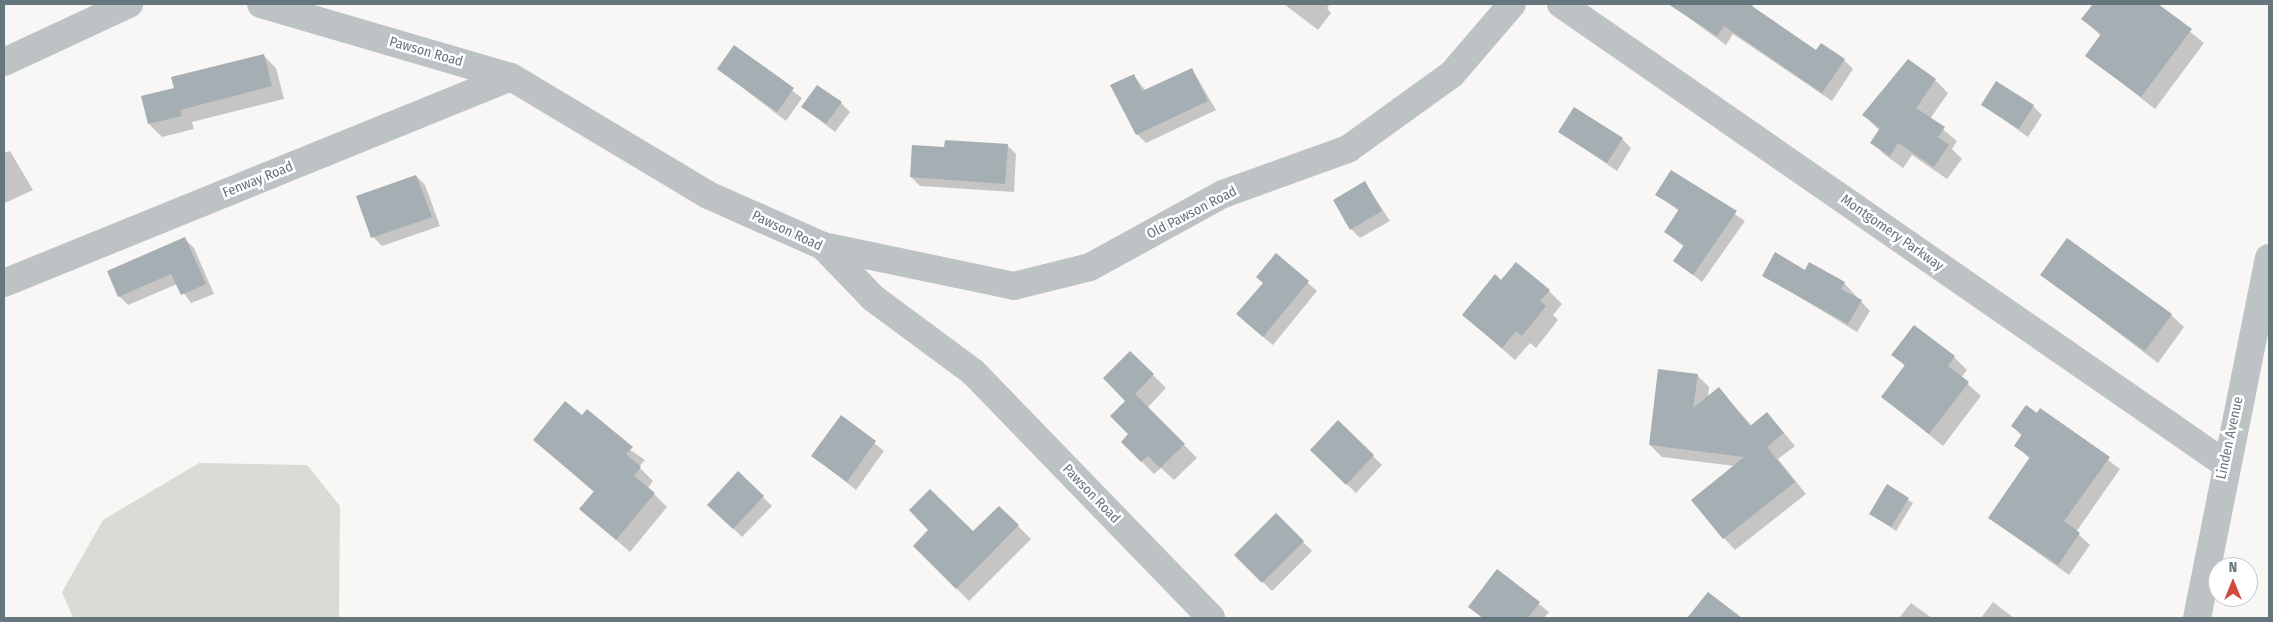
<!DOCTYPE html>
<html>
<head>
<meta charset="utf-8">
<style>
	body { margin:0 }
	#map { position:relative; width:2273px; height:622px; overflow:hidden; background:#f8f7f5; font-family:"Fira Sans Condensed",sans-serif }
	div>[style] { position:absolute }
	.green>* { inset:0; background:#d8dcd5 }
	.shadow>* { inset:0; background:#0003 }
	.building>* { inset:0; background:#a5aeb2 }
	.minor>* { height:28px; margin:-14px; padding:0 14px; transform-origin:14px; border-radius:14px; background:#bdc2c5 }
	span { translate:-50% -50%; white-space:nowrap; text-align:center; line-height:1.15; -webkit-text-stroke:5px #fff; paint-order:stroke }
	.street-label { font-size:14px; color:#66767d }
	.frame { position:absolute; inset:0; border:5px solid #66767d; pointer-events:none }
	.north { position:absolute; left:2208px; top:557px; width:50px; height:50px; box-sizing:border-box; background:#fff; border:1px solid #c2c8cb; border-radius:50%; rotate:0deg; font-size:14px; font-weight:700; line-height:20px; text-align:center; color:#66767d }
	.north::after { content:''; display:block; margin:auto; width:18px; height:22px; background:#d04b3d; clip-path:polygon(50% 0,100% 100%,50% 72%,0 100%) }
</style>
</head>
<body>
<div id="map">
	<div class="green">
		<div style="clip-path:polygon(199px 463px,307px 465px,340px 506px,339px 618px,73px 618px,62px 592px,103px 520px)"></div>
	</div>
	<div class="shadow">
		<div style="clip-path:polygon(1284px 4px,1330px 4px,1327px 8px,1331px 13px,1318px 30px)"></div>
		<div style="clip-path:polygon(1670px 4px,1754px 4px,1752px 7px,1817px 52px,1844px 60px,1853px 69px,1832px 101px,1733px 34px,1726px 45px)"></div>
		<div style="clip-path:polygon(2094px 4px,2112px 4px,2120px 10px,2124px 4px,2156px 4px,2204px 43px,2155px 109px,2086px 55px,2101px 36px,2083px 19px)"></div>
		<div style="clip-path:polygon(734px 47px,802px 98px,786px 121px,718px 69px)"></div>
		<div style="clip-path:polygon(263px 55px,276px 68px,284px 99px,192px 122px,194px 129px,162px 137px,149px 124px,175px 89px)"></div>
		<div style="clip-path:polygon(1192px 69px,1216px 110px,1146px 143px,1137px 134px,1134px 76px,1146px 91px)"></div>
		<div style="clip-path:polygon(1935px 80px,1948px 93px,1930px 119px,1957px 141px,1952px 149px,1962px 159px,1947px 179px,1912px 155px,1903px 168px,1885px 155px,1872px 143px,1880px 131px,1864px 115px)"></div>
		<div style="clip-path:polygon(841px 103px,850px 112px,835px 132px,803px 107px)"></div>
		<div style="clip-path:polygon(1983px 105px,2033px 106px,2042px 115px,2028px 137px)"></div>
		<div style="clip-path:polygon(1560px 132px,1622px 139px,1631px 148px,1617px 171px)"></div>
		<div style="clip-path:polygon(1007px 145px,1016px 154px,1014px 192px,920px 186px,911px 177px,945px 148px)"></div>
		<div style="clip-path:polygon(10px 151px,33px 190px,5px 203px,4px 153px)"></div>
		<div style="clip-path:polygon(1671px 172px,1745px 221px,1702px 282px,1675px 261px,1684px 247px,1666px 232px,1679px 211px,1657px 195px)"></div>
		<div style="clip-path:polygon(416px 176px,425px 185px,440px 226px,382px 246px,373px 237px)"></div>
		<div style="clip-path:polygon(1365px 183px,1390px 221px,1360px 238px,1351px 229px)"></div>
		<div style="clip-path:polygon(185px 239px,194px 248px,214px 294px,191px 303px,177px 284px,128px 305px,119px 296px)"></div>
		<div style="clip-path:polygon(1276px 255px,1317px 291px,1273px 345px,1247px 323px)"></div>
		<div style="clip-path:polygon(1806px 272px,1844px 283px,1870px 311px,1857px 332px,1763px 275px)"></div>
		<div style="clip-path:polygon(2042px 275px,2171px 315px,2184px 327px,2158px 363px)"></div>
		<div style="clip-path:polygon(1502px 281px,1549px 291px,1562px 304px,1553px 315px,1558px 320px,1536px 348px,1530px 343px,1515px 360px,1463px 315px)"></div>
		<div style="clip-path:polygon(1130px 352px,1166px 388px,1147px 408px,1197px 458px,1174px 480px,1161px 468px,1154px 474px,1122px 442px,1130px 434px)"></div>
		<div style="clip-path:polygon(1893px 354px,1954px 357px,1967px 370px,1961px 378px,1981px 396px,1943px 446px,1883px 397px,1906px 367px)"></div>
		<div style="clip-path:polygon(1697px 375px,1709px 387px,1708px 398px,1719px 389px,1752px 426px,1767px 414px,1778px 426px,1795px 446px,1778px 459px,1806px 494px,1735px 550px,1724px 538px,1735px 466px,1662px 457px,1650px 445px)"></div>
		<div style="clip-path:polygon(2041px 410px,2120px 469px,2076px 532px,2090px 545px,2069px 575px,1989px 518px,2030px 459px,2016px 445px,2022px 436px,2012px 426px)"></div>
		<div style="clip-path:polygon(582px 417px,645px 460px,639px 467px,653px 481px,648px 488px,667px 507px,630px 552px,581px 509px,595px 493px,534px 440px)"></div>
		<div style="clip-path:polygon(841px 417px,884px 451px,856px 490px,813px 456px)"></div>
		<div style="clip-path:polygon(1338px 422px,1382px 465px,1356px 493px,1311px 450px)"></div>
		<div style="clip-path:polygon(738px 473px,772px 506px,742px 537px,709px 505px)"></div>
		<div style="clip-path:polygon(1887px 486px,1913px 503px,1896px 531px,1871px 514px)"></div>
		<div style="clip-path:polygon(999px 507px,1031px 539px,969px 601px,914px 546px,973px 533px)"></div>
		<div style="clip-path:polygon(1276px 515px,1312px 551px,1272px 591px,1236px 555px)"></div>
		<div style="clip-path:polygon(1498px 571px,1549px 612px,1544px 618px,1482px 618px,1470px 607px)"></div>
		<div style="clip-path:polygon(1993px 602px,2014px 618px,1981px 618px)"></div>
		<div style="clip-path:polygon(1911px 603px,1932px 618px,1899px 618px)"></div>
	</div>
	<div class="building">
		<div style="clip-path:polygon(1668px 4px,1749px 4px,1816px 50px,1821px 43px,1845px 59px,1822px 93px,1724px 26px,1717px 36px)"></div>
		<div style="clip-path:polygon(2093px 4px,2158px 4px,2192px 29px,2141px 97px,2085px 56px,2101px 34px,2081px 19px)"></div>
		<div style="clip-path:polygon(734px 45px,794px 88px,777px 112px,717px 69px)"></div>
		<div style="clip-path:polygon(264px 54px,272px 86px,180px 110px,182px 116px,148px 124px,141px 96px,174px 88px,171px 77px)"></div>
		<div style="clip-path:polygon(1908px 59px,1936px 79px,1916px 108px,1945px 127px,1938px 137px,1949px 145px,1934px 167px,1898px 143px,1890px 156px,1870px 143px,1880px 128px,1862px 115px)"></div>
		<div style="clip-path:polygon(1192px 68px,1208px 101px,1136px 135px,1110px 85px,1134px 74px,1142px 91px)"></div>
		<div style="clip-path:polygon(1996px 81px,2034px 105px,2019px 129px,1981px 105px)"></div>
		<div style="clip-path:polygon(817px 85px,842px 102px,826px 124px,801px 107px)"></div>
		<div style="clip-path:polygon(1574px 107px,1623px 138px,1607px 163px,1558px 132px)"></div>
		<div style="clip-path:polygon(945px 140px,1008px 144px,1005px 184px,910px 177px,912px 145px,944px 147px)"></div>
		<div style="clip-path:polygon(1671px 170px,1737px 211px,1693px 275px,1673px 261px,1684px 245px,1664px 232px,1679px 209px,1655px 195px)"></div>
		<div style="clip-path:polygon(416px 175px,432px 217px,371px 238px,356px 196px)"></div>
		<div style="clip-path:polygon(1365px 181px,1382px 211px,1350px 230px,1333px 200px)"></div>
		<div style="clip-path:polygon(185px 237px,206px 284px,181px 295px,171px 274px,118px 297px,107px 271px)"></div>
		<div style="clip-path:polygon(2067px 238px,2172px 314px,2145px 351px,2040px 275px)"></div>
		<div style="clip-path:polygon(1775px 252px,1805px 270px,1809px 262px,1845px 282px,1841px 289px,1862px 300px,1848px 324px,1762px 276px)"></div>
		<div style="clip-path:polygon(1276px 253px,1309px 281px,1263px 337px,1236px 314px,1263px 283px,1256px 277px)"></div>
		<div style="clip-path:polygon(1516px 262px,1550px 290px,1540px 301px,1546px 306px,1522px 336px,1516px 331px,1502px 348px,1462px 315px,1495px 274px,1501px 280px)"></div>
		<div style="clip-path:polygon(1914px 325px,1955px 356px,1948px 366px,1969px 382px,1929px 434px,1881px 397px,1905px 365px,1891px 355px)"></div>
		<div style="clip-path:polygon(1130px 351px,1154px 374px,1135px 394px,1185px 444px,1160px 468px,1148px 456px,1141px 462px,1121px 442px,1128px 434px,1110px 416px,1125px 401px,1103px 378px)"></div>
		<div style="clip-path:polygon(1658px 369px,1698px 374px,1693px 408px,1719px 387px,1750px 426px,1767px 412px,1784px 433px,1767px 447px,1795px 482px,1723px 539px,1691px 500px,1744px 457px,1649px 445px)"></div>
		<div style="clip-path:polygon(565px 401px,582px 415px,587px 409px,633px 447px,626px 454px,641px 467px,634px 476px,655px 493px,616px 540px,579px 509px,594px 491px,533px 440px)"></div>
		<div style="clip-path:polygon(2026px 405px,2037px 413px,2040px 408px,2110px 457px,2064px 521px,2080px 533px,2058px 565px,1988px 518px,2030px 457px,2014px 446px,2022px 434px,2011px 426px)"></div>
		<div style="clip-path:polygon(841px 415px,876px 441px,847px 482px,811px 456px)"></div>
		<div style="clip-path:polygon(1338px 420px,1374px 455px,1346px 485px,1310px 450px)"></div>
		<div style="clip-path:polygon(738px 471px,764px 496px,733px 529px,707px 505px)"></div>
		<div style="clip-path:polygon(1887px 484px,1909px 498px,1891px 527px,1869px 514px)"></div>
		<div style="clip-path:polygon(930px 489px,973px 531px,999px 506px,1019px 525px,956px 589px,913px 546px,928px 530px,909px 510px)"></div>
		<div style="clip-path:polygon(1276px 513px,1304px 541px,1262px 583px,1234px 555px)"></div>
		<div style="clip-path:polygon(1497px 569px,1540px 602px,1528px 618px,1483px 618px,1468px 607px)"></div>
		<div style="clip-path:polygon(1708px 592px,1742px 618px,1687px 618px)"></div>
	</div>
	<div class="minor">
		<div style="left:261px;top:4px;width:260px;rotate:16.3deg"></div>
		<div style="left:511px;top:77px;width:230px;rotate:30.9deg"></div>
		<div style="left:708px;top:195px;width:126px;rotate:23.9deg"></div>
		<div style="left:823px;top:246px;width:72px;rotate:46.1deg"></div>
		<div style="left:873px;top:298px;width:124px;rotate:36.5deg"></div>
		<div style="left:973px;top:372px;width:342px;rotate:45.9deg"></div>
		<div style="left:1561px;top:4px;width:806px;rotate:34.7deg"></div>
		<div style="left:4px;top:62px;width:138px;rotate:-24.9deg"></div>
		<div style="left:823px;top:246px;width:195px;rotate:11.8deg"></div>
		<div style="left:1014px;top:286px;width:78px;rotate:-14deg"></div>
		<div style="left:1090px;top:267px;width:152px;rotate:-28.8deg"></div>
		<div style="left:1223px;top:194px;width:133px;rotate:-19.8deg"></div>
		<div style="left:1348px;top:149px;width:128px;rotate:-35.8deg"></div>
		<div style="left:1452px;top:74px;width:92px;rotate:-49.4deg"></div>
		<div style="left:4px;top:283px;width:547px;rotate:-22.11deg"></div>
		<div style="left:2197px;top:618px;width:367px;rotate:-78.7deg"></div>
	</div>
	<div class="street-label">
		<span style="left:426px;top:52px;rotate:16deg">Pawson Road</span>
		<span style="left:258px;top:180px;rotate:-22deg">Fenway Road</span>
		<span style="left:1192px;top:213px;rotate:-27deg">Old Pawson Road</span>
		<span style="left:787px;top:231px;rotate:25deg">Pawson Road</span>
		<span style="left:1892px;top:233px;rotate:35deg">Montgomery Parkway</span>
		<span style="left:2230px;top:438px;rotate:-78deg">Linden Avenue</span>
		<span style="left:1091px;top:494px;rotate:46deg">Pawson Road</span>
	</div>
	<div class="frame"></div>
	<div class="north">N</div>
</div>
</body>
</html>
